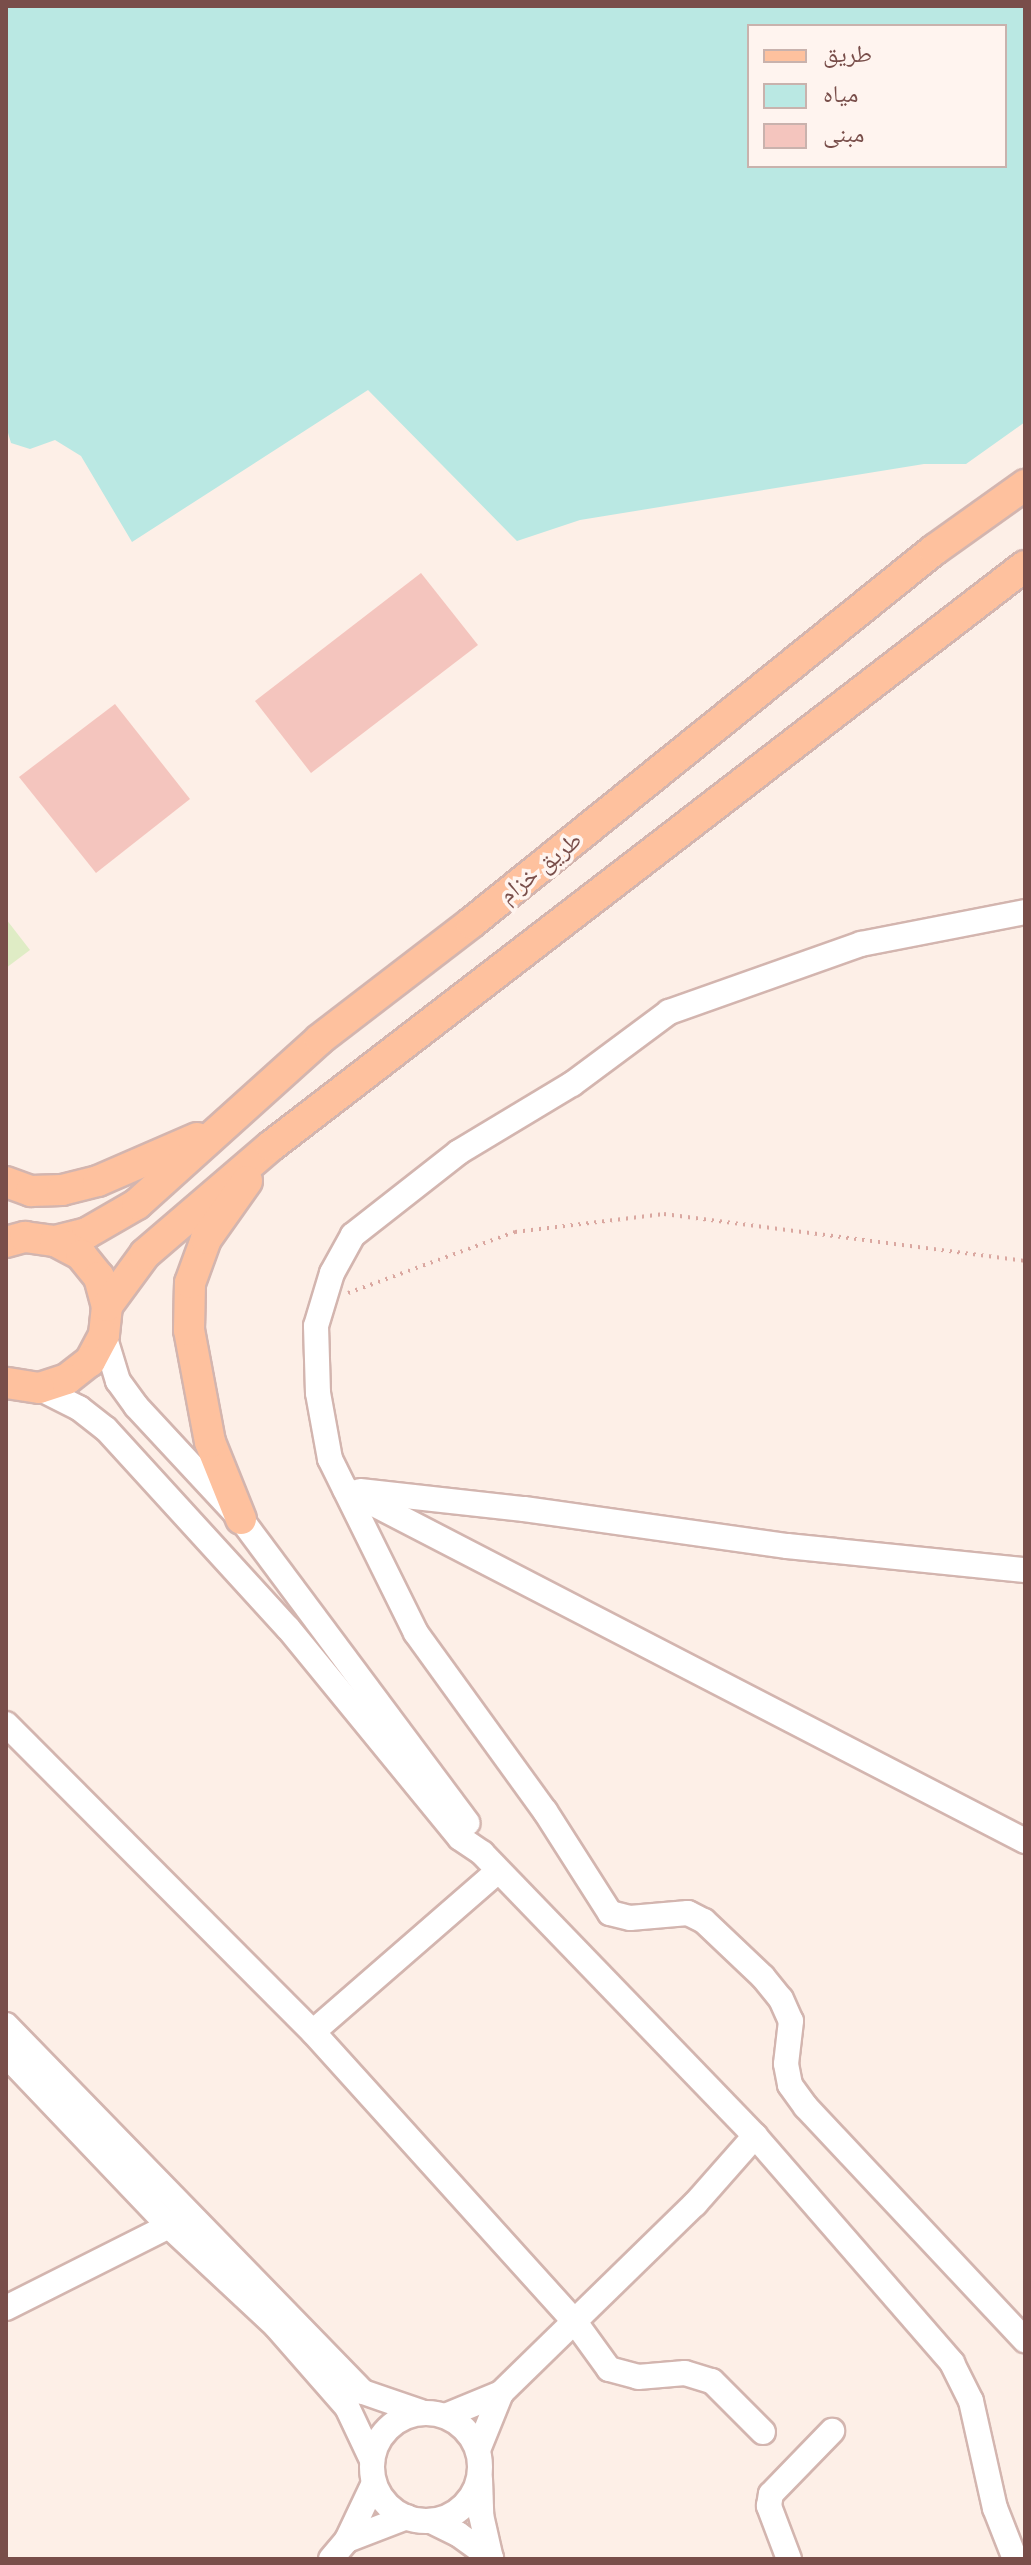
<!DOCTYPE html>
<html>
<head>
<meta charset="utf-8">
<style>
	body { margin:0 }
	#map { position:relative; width:1031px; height:2565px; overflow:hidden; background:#fdefe7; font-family:Poppins,"Noto Naskh Arabic",sans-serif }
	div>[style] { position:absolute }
	.green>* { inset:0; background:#dfecc5 }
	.water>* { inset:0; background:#bae8e3 }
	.building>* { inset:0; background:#f4c5be }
	.path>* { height:4px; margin-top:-2px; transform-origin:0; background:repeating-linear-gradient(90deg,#daa7a0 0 2px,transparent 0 8px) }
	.roads { filter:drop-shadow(2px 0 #d3b5af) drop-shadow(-2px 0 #d3b5af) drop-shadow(0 2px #d3b5af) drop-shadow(0 -2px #d3b5af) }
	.minor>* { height:24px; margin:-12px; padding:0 12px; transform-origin:12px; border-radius:12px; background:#fff }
	.minor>.ring { margin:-12px; padding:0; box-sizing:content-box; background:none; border:24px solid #fff; border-radius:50% }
	.major>* { height:30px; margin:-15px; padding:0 15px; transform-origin:15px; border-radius:15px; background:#fec19e }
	span { translate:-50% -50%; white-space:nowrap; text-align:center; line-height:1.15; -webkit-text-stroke:7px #fff4ef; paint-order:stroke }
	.street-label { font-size:24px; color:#794e4a }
	.frame { position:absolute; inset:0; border:8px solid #794e4a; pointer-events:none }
	.legend { position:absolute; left:747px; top:24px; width:260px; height:144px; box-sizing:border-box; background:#fff4ef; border:2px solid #c9b2ad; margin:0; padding:10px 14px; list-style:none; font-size:24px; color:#794e4a }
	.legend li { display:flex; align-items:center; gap:16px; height:40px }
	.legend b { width:40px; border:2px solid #c9b2ad }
</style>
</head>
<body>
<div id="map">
	<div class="green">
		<div style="clip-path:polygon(6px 919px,30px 950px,6px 968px)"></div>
	</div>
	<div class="water">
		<div style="clip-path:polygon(evenodd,6px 6px,1025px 6px,1025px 422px,966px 464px,924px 464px,580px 520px,517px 541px,368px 390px,132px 542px,81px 456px,55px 440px,30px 449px,11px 443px,6px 426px,6px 6px,749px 26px,1005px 26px,1005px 166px,749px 166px,749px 26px)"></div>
	</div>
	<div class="building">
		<div style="clip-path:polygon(421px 573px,478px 645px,311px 773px,255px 701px)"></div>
		<div style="clip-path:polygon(115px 704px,190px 799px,96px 873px,19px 777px)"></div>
	</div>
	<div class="path">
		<div style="left:348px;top:1293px;width:178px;rotate:-20.1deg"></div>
		<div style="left:515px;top:1232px;width:150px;rotate:-6.9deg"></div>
		<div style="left:664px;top:1214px;width:364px;rotate:7.4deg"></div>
	</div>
	<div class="roads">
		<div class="minor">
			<div style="left:1025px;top:912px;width:167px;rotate:169deg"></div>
			<div style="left:861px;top:944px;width:204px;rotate:160.5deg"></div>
			<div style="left:669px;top:1012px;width:121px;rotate:143.4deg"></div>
			<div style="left:572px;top:1084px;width:132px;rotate:149deg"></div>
			<div style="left:459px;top:1152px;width:135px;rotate:141.9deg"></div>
			<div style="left:353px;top:1235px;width:43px;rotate:118.9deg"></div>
			<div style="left:332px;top:1273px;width:55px;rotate:106.8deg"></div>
			<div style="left:316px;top:1326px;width:67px;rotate:88.3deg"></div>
			<div style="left:318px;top:1393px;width:67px;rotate:79.7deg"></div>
			<div style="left:330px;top:1459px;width:194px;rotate:63.7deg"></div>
			<div style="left:416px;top:1633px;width:220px;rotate:54.1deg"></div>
			<div style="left:545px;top:1811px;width:121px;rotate:57.5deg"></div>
			<div style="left:610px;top:1913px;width:21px;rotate:14deg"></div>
			<div style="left:630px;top:1918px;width:58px;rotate:-4.9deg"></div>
			<div style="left:688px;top:1913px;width:18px;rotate:27deg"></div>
			<div style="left:704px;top:1921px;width:81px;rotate:43.5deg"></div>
			<div style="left:763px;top:1977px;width:28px;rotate:51deg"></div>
			<div style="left:781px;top:1999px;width:24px;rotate:66deg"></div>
			<div style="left:791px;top:2021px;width:43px;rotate:96.6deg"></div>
			<div style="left:786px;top:2064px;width:21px;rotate:79deg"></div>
			<div style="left:790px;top:2085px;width:27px;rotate:54deg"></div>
			<div style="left:806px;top:2107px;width:320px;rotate:46.8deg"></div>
			<div style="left:104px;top:1335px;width:48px;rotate:73.1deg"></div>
			<div style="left:118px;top:1381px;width:31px;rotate:54deg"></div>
			<div style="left:136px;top:1406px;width:154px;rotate:47.1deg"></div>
			<div style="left:241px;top:1519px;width:379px;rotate:53.3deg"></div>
			<div style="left:39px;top:1388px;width:45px;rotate:26.6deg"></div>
			<div style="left:79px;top:1408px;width:34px;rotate:38deg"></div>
			<div style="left:106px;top:1429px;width:270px;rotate:47.6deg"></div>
			<div style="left:288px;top:1628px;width:271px;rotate:50.7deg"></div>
			<div style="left:460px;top:1838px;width:27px;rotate:34deg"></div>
			<div style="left:482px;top:1853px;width:393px;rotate:46deg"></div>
			<div style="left:755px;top:2136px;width:301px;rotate:49deg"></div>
			<div style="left:952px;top:2363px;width:42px;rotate:63.4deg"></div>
			<div style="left:971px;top:2401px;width:110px;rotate:77.4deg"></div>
			<div style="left:995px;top:2508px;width:55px;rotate:68.6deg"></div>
			<div style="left:345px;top:1489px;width:766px;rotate:27.37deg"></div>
			<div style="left:360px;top:1491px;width:165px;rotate:6.3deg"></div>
			<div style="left:524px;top:1509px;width:266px;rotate:8deg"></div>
			<div style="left:787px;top:1546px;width:239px;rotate:5.8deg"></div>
			<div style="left:6px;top:1724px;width:435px;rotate:45.1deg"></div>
			<div style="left:498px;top:1871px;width:245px;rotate:139deg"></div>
			<div style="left:313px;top:2032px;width:391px;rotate:47.9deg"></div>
			<div style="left:575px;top:2322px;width:58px;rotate:54.1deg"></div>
			<div style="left:609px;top:2369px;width:30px;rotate:15deg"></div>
			<div style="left:638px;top:2377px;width:47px;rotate:-4.9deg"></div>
			<div style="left:685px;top:2373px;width:28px;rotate:17deg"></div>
			<div style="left:712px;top:2381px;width:72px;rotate:45deg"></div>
			<div style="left:6px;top:2025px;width:512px;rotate:45.79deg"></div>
			<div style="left:363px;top:2392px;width:61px;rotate:19deg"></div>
			<div style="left:6px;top:2055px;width:239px;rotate:46.4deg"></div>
			<div style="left:171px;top:2228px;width:144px;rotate:43deg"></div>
			<div style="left:276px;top:2326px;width:108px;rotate:48.8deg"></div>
			<div style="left:347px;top:2407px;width:59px;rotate:64.7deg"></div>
			<div style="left:6px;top:2308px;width:198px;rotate:-26.7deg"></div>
			<div class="ring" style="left:372px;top:2413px;width:84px;height:84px"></div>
			<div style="left:445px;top:2416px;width:61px;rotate:-22.3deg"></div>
			<div style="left:478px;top:2450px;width:61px;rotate:-68deg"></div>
			<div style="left:501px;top:2393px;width:271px;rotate:-44.3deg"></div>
			<div style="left:695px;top:2204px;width:91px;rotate:-48.6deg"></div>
			<div style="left:480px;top:2479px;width:36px;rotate:88deg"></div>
			<div style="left:481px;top:2515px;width:45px;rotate:77.2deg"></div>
			<div style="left:431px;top:2521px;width:30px;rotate:26deg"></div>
			<div style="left:458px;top:2534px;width:41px;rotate:36deg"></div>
			<div style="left:347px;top:2540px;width:64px;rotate:-21deg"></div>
			<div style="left:331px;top:2559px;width:25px;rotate:-50deg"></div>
			<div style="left:347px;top:2540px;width:63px;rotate:-64.7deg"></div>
			<div style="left:789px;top:2559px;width:57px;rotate:-110.7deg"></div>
			<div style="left:769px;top:2506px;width:12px;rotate:-81deg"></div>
			<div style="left:771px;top:2494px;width:88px;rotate:-45.9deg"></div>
		</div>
		<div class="major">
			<div style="left:6px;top:1182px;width:27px;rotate:20deg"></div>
			<div style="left:31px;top:1191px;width:31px;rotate:-2deg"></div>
			<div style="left:62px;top:1190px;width:37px;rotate:-14deg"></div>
			<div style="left:98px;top:1181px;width:108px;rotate:-23.5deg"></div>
			<div style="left:55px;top:1241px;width:33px;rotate:-14deg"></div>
			<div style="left:87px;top:1233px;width:58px;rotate:-30.1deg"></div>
			<div style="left:137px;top:1204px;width:246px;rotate:-42deg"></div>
			<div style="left:320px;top:1039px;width:190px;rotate:-37.5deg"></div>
			<div style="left:471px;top:923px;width:595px;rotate:-38.86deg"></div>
			<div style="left:934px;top:550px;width:112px;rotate:-35.5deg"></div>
			<div style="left:6px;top:1242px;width:20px;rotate:-15deg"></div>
			<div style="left:25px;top:1237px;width:30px;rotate:8deg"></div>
			<div style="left:55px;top:1241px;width:30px;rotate:28deg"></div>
			<div style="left:81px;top:1255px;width:28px;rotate:51deg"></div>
			<div style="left:99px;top:1277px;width:30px;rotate:75deg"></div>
			<div style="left:107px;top:1306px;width:29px;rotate:96deg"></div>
			<div style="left:104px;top:1335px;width:30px;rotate:118deg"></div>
			<div style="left:90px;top:1361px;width:29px;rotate:142deg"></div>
			<div style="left:67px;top:1379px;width:29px;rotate:162deg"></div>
			<div style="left:39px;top:1388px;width:33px;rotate:-171deg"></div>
			<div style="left:107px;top:1306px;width:64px;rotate:-53.8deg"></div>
			<div style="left:145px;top:1254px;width:166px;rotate:-40.6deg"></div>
			<div style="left:271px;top:1146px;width:951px;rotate:-37.57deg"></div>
			<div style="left:241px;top:1519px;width:83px;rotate:-111.9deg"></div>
			<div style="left:210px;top:1442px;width:114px;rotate:-100.6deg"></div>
			<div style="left:189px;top:1330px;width:47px;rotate:-88.8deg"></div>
			<div style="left:190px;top:1283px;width:47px;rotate:-70deg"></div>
			<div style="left:206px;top:1239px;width:71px;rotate:-54.7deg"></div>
		</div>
	</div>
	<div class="street-label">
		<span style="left:540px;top:867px;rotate:-39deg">طريق خزام</span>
	</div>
	<div class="frame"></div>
	<ul class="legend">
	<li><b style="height:10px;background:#fec19e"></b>طريق</li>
	<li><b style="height:22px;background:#bae8e3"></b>مياه</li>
	<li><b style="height:22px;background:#f4c5be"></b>مبنى</li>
	</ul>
</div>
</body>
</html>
